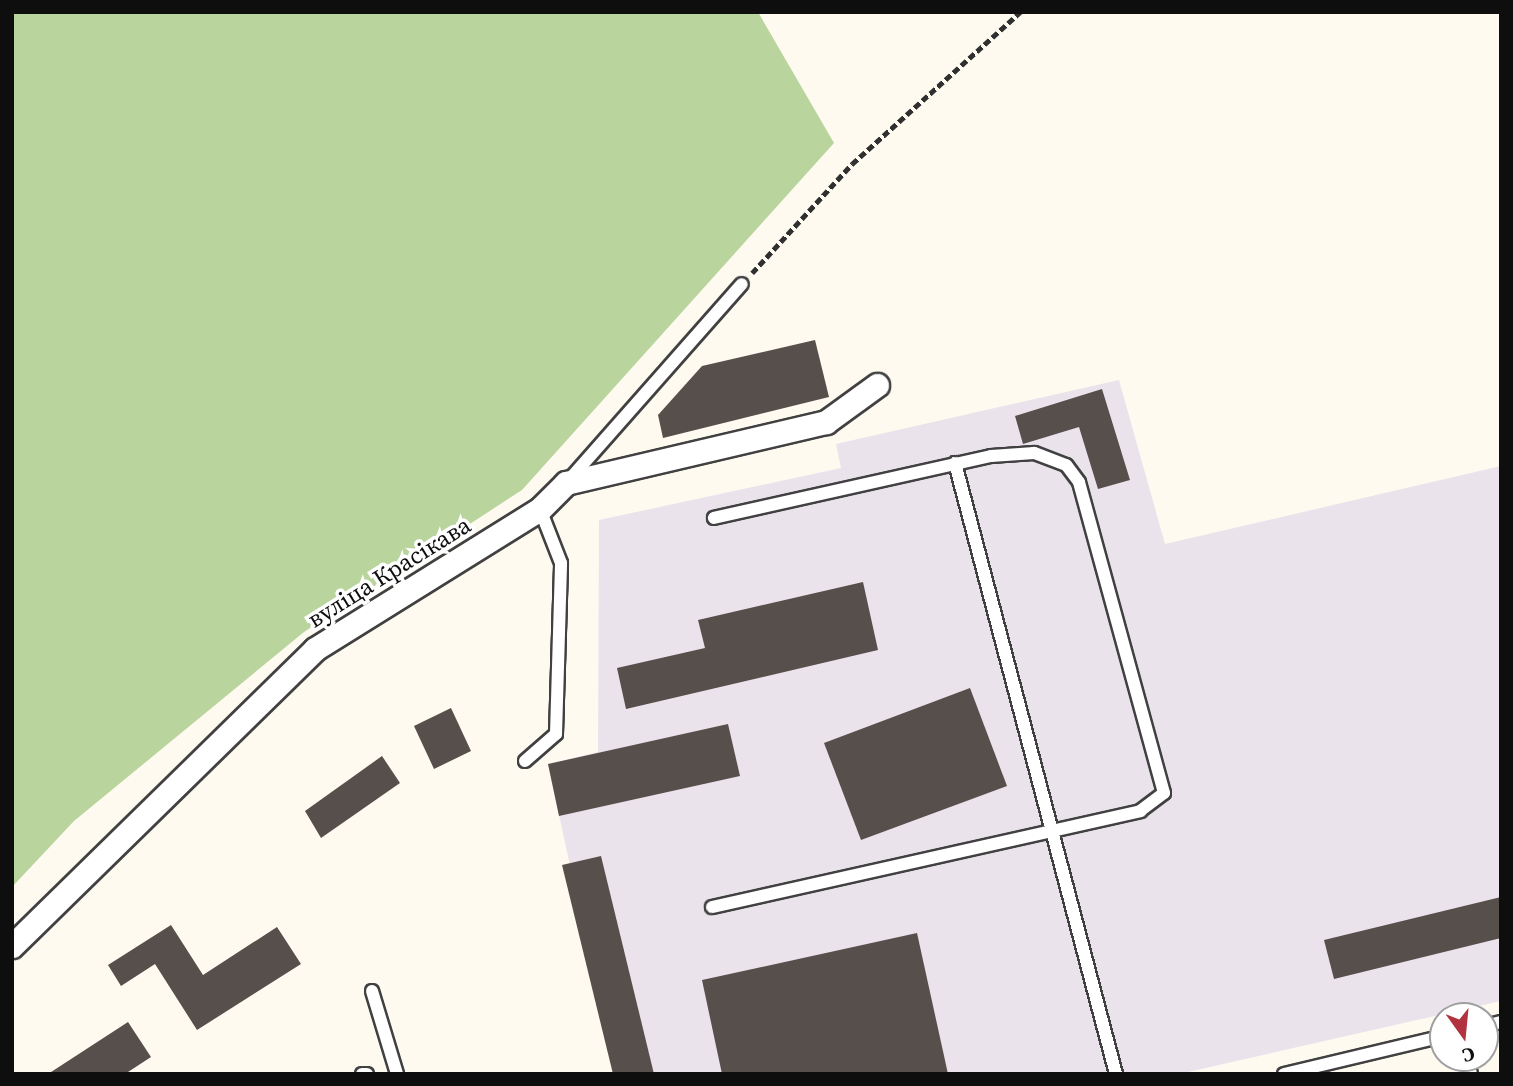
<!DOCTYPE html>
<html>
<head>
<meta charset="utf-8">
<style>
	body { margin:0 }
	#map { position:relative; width:1513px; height:1086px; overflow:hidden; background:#fefaf0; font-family:"Source Serif 4",serif }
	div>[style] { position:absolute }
	.industrial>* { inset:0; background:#eae3ec }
	.forest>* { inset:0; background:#b9d49d }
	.building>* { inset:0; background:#564f4b }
	.path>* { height:4.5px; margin-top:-2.25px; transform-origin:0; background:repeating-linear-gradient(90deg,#303030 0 7px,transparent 0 10.5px) }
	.roads { filter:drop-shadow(2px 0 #414141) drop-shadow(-2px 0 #414141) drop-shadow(0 2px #414141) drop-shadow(0 -2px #414141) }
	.service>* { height:12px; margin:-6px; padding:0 6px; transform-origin:6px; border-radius:6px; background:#fff }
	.minor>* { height:23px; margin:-11.5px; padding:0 11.5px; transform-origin:11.5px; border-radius:11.5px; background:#fff }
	span { translate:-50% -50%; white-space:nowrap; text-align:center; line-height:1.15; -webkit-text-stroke:7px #fff; paint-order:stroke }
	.street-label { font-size:24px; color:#0e0e0e }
	.frame { position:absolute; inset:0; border:14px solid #0e0e0e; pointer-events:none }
	.north { position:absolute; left:1429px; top:1002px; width:70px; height:70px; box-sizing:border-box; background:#fff; border:2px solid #9f9f9f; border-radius:50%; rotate:165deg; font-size:19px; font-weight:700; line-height:28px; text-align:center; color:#0e0e0e }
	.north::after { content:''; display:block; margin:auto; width:24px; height:32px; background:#b1333f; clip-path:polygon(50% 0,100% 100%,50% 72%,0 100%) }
</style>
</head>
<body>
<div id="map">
	<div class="industrial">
		<div style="clip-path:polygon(1119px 380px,1165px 544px,1501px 466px,1501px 1001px,1179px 1074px,615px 1074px,548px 764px,598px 752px,599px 520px,841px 468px,836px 444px)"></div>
	</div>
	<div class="forest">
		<div style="clip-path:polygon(12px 12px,758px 12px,834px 143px,522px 490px,304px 632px,74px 821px,12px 887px)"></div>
	</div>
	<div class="building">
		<div style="clip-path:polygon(815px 340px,829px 397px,663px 438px,658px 415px,702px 366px)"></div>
		<div style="clip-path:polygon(1102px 389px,1130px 480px,1098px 489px,1079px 427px,1023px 444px,1015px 416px)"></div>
		<div style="clip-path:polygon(863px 582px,878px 650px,626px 709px,617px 668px,705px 648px,698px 620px)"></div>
		<div style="clip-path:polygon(970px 688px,1007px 786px,861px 840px,824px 743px)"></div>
		<div style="clip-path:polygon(451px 708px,471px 751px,434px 769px,414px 726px)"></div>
		<div style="clip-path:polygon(728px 724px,740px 776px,559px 816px,548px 764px)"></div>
		<div style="clip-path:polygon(382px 756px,400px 783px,321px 838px,305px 811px)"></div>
		<div style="clip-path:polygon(601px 856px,654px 1074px,613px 1074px,562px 865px)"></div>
		<div style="clip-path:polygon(1501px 897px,1501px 938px,1334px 979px,1324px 940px)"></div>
		<div style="clip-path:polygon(171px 925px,203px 975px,277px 927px,301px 964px,197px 1030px,155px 964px,121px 986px,108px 965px)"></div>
		<div style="clip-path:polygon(917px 933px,948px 1074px,722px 1074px,702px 980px)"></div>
		<div style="clip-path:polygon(128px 1022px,151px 1057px,125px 1074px,48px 1074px)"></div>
	</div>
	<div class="path">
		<div style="left:752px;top:273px;width:148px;rotate:-47.5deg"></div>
		<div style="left:852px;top:164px;width:227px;rotate:-42.1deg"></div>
	</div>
	<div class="roads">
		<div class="service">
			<div style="left:955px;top:463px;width:632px;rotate:75.24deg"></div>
			<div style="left:569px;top:480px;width:261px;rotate:-48.6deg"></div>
			<div style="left:525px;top:761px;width:41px;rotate:-41.1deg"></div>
			<div style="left:556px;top:734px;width:171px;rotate:-88.3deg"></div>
			<div style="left:561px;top:563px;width:58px;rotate:-111.3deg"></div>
			<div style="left:712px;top:907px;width:439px;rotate:-12.6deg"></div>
			<div style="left:1140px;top:811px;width:30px;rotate:-37deg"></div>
			<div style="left:1164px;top:793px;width:322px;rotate:-105.3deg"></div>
			<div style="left:1079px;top:482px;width:21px;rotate:-127deg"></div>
			<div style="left:1066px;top:465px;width:34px;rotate:-159deg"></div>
			<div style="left:1034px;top:453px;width:43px;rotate:176deg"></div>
			<div style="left:991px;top:456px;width:284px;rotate:167.4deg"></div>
			<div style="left:372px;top:991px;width:87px;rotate:73.2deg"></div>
			<div style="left:1485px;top:1026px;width:16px;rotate:-14deg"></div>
			<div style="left:1467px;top:1058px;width:16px;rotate:76deg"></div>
			<div style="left:362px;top:1074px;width:5px"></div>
			<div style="left:1284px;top:1074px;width:163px;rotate:-13.4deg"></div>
		</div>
		<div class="minor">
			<div style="left:12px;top:946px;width:424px;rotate:-44.4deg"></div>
			<div style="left:315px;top:649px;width:265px;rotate:-31.9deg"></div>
			<div style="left:540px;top:509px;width:37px;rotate:-45deg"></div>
			<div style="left:566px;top:483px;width:267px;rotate:-13.2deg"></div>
			<div style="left:826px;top:422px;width:63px;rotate:-36deg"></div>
		</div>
	</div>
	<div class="street-label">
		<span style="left:389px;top:572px;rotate:-32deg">вуліца Красікава</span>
	</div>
	<div class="frame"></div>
	<div class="north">С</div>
</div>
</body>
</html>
